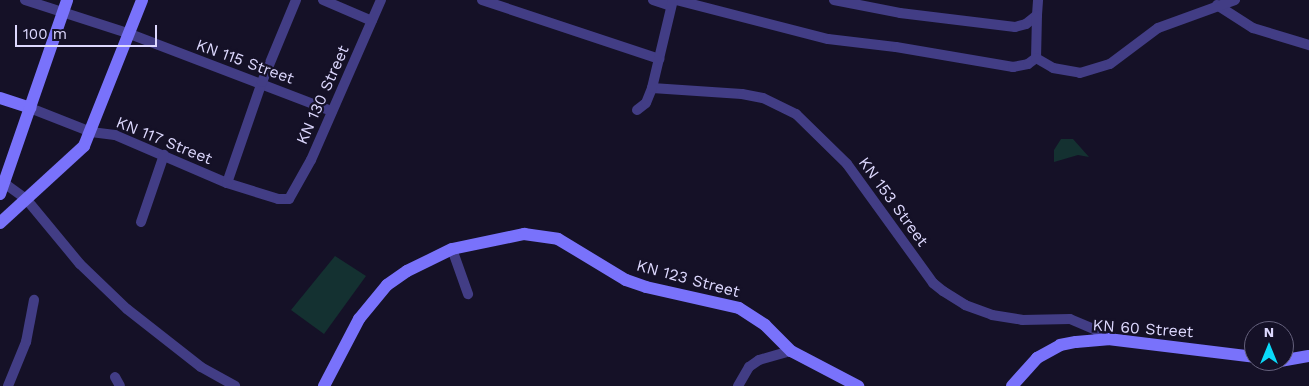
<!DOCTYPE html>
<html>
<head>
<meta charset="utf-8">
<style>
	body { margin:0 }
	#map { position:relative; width:1309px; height:386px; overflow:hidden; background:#151127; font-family:"Work Sans",sans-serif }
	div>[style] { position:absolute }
	.green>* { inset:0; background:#143131 }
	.minor>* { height:10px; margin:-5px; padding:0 5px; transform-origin:5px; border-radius:5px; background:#423d85 }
	.secondary>* { height:12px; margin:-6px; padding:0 6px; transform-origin:6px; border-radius:6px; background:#7972fb }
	span { translate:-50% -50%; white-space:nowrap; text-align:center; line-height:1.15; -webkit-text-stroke:4.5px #151127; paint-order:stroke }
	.street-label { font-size:16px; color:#ddd8fe }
	.north { position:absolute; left:1244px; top:321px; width:50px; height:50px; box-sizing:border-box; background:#151127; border:1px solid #65617d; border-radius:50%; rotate:0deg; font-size:14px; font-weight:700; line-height:20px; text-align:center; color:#ddd8fe }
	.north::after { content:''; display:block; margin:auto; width:18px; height:22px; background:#0ad9f8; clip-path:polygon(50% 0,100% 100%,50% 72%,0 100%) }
	.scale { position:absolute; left:15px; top:25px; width:142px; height:22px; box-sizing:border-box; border:2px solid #ddd8fe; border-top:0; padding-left:6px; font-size:15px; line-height:18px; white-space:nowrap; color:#ddd8fe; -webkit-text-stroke:4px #151127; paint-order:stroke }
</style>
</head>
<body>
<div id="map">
	<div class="green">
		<div style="clip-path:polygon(1061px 139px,1073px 139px,1089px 157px,1078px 155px,1054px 162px,1054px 150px)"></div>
		<div style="clip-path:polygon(335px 256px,366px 276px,324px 334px,291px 310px)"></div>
	</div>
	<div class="minor">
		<div style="left:25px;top:0;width:110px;rotate:17.9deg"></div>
		<div style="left:130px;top:34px;width:216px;rotate:20.9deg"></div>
		<div style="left:323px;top:0;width:53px;rotate:23.2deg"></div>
		<div style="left:482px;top:0;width:187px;rotate:18.4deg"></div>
		<div style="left:653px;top:0;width:19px;rotate:18deg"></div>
		<div style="left:676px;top:0;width:157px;rotate:14.4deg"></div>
		<div style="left:828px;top:39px;width:68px;rotate:6.7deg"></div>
		<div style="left:896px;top:47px;width:119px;rotate:9.7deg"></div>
		<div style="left:1013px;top:67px;width:15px;rotate:-11deg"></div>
		<div style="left:1028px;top:64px;width:10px;rotate:-37deg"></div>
		<div style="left:834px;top:0;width:67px;rotate:11.1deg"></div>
		<div style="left:900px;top:13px;width:116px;rotate:6.9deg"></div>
		<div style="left:1015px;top:27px;width:11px;rotate:-15deg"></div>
		<div style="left:1026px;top:24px;width:14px;rotate:-39deg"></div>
		<div style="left:1037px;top:15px;width:15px;rotate:-86deg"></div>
		<div style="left:1217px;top:5px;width:43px;rotate:32.6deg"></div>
		<div style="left:1253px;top:28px;width:59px;rotate:16.9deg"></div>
		<div style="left:1037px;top:15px;width:43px;rotate:91.3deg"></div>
		<div style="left:1036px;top:58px;width:20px;rotate:30deg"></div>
		<div style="left:1053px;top:68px;width:27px;rotate:10deg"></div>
		<div style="left:1080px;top:73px;width:31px;rotate:-17deg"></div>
		<div style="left:1110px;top:64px;width:60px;rotate:-36.9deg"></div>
		<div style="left:1158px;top:28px;width:82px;rotate:-20deg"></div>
		<div style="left:652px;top:88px;width:90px;rotate:3.8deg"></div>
		<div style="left:742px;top:94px;width:21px;rotate:11deg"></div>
		<div style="left:763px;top:98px;width:37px;rotate:26deg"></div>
		<div style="left:796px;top:114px;width:71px;rotate:44.4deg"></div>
		<div style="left:847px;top:164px;width:147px;rotate:54.1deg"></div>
		<div style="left:933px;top:283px;width:13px;rotate:39deg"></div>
		<div style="left:943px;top:291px;width:26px;rotate:32deg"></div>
		<div style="left:965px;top:305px;width:29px;rotate:20deg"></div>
		<div style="left:992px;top:315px;width:30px;rotate:9deg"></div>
		<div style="left:1022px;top:320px;width:48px;rotate:-1.2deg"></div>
		<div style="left:1070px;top:319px;width:28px;rotate:23deg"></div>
		<div style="left:1096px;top:330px;width:15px;rotate:37deg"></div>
		<div style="left:30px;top:108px;width:66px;rotate:21.5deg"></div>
		<div style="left:91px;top:132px;width:24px;rotate:7deg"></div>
		<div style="left:115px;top:135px;width:122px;rotate:23.2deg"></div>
		<div style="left:227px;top:183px;width:53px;rotate:17.4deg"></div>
		<div style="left:278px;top:199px;width:11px"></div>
		<div style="left:289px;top:199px;width:45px;rotate:-60.6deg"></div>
		<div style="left:311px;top:160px;width:175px;rotate:-66.4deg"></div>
		<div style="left:637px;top:110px;width:11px;rotate:-38deg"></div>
		<div style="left:646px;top:103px;width:16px;rotate:-68deg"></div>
		<div style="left:652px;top:88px;width:90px;rotate:-76.6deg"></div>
		<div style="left:4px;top:183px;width:29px;rotate:36deg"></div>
		<div style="left:27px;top:200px;width:83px;rotate:50.4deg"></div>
		<div style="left:80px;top:264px;width:65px;rotate:43.8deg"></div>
		<div style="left:127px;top:309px;width:94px;rotate:38.1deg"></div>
		<div style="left:201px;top:367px;width:39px;rotate:29deg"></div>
		<div style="left:227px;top:183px;width:107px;rotate:-70.9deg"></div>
		<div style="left:262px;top:82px;width:89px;rotate:-67.5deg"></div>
		<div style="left:141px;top:222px;width:71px;rotate:-71.1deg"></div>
		<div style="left:452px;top:249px;width:48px;rotate:70.4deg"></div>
		<div style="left:115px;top:377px;width:10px;rotate:61deg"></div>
		<div style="left:8px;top:386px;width:48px;rotate:-67.8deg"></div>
		<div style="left:26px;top:342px;width:43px;rotate:-79.2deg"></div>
		<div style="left:738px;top:386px;width:22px;rotate:-60deg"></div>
		<div style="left:749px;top:367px;width:12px;rotate:-35deg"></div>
		<div style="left:759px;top:360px;width:33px;rotate:-16deg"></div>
	</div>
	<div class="secondary">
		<div style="left:0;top:98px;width:32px;rotate:18deg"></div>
		<div style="left:0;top:194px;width:205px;rotate:-70.9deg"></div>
		<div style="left:0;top:223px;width:114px;rotate:-42.5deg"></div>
		<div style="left:84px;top:146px;width:157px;rotate:-68.3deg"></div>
		<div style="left:1280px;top:361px;width:29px;rotate:-10deg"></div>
		<div style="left:324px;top:386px;width:76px;rotate:-62.4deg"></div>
		<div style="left:359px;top:319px;width:44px;rotate:-50.5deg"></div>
		<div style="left:387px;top:285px;width:24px;rotate:-35deg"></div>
		<div style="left:407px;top:271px;width:50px;rotate:-26.1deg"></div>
		<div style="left:452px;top:249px;width:74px;rotate:-11.8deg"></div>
		<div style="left:524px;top:234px;width:34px;rotate:8deg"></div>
		<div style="left:558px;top:239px;width:79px;rotate:31.1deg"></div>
		<div style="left:626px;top:280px;width:21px;rotate:19deg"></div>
		<div style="left:646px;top:287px;width:95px;rotate:12.7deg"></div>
		<div style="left:739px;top:308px;width:31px;rotate:33deg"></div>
		<div style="left:765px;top:325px;width:37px;rotate:45deg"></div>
		<div style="left:791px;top:351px;width:76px;rotate:27.6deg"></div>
		<div style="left:1012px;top:386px;width:38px;rotate:-48deg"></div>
		<div style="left:1037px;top:358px;width:26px;rotate:-29deg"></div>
		<div style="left:1060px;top:345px;width:16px;rotate:-11deg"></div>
		<div style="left:1076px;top:342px;width:32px;rotate:-5deg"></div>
		<div style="left:1108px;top:339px;width:147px;rotate:7deg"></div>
	</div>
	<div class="street-label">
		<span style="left:245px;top:62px;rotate:20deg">KN 115 Street</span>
		<span style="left:323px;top:95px;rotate:-66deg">KN 130 Street</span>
		<span style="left:164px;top:141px;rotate:22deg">KN 117 Street</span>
		<span style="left:893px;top:202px;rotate:54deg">KN 153 Street</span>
		<span style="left:688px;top:279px;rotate:15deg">KN 123 Street</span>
		<span style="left:1143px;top:329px;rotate:4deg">KN 60 Street</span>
	</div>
	<div class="north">N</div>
	<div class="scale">100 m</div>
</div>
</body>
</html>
